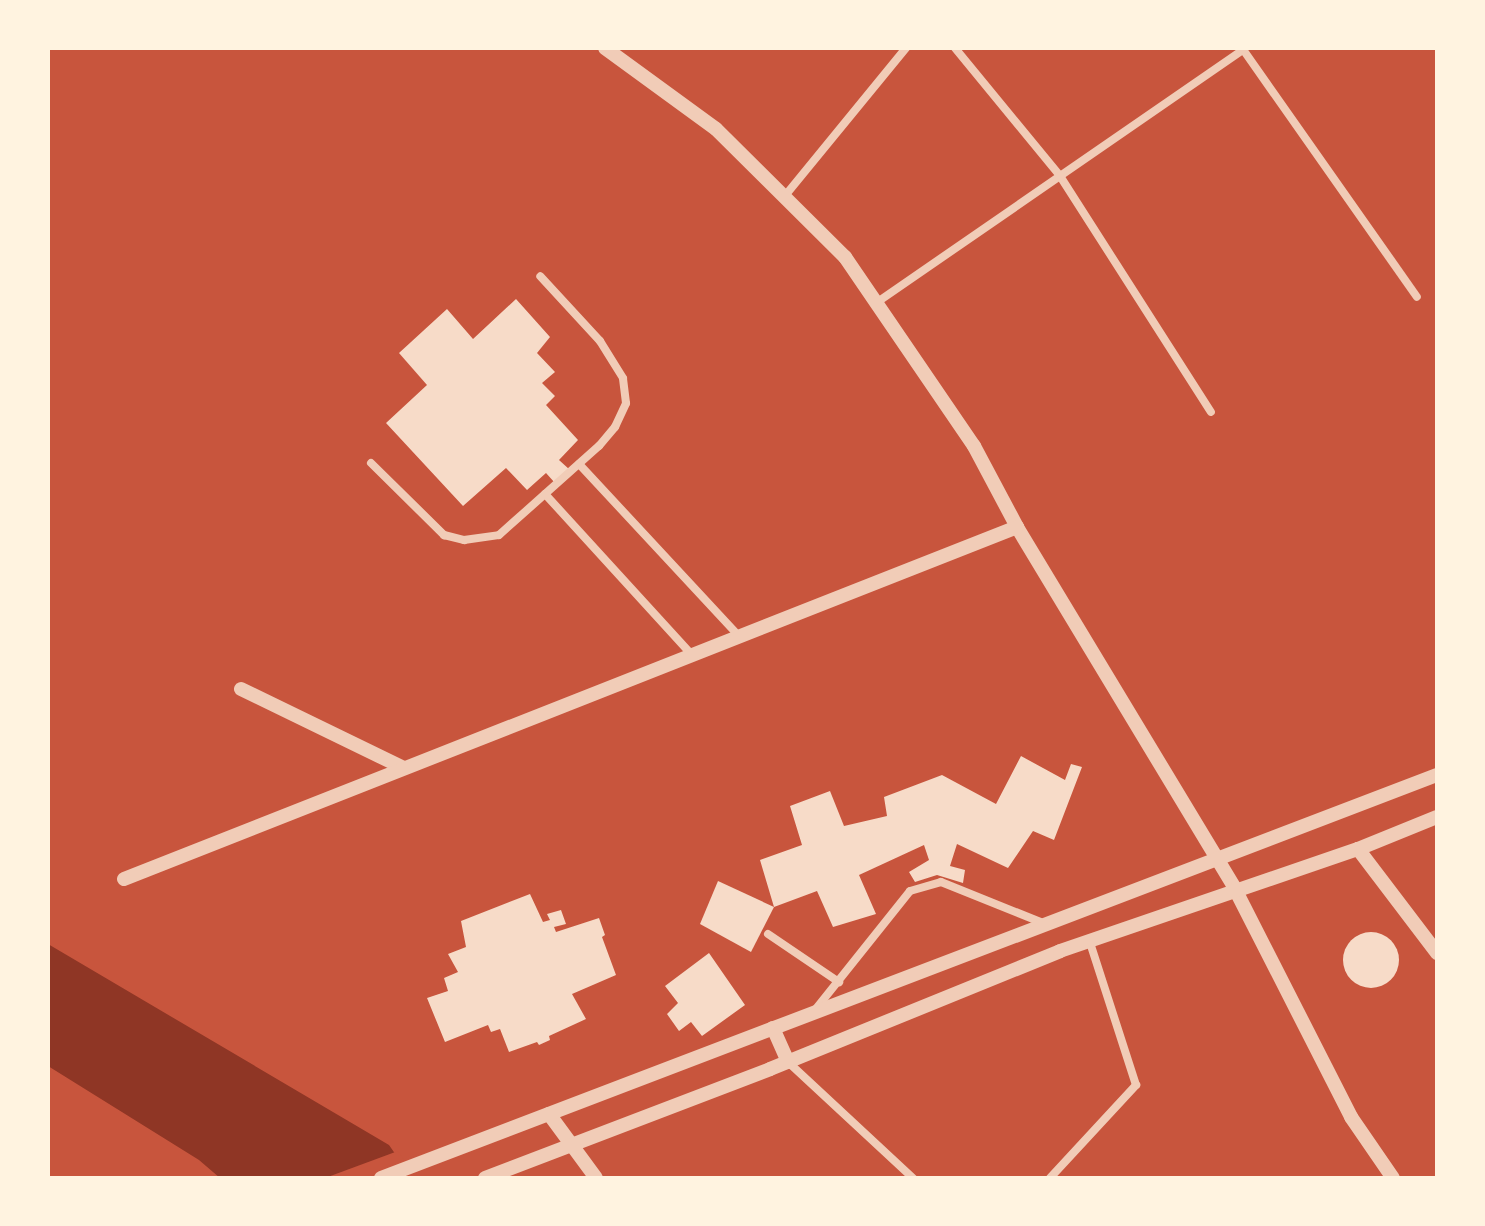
<!DOCTYPE html>
<html>
<head>
<meta charset="utf-8">
<style>
	body { margin:0 }
	#map { position:relative; width:1485px; height:1226px; overflow:hidden; background:#c8553d; font-family:"Work Sans",sans-serif }
	div>[style] { position:absolute }
	.water>* { inset:0; background:#8f3625 }
	.pier>* { inset:0; background:#c8553d }
	.building>* { inset:0; background:#f7dbc8 }
	.round { border-radius:50% }
	.minor>* { height:8px; margin:-4px; padding:0 4px; transform-origin:4px; border-radius:4px; background:#f1ccb7 }
	.tertiary>* { height:14px; margin:-7px; padding:0 7px; transform-origin:7px; border-radius:7px; background:#f1ccb7 }
	span { translate:-50% -50%; white-space:nowrap; text-align:center; line-height:1.15; -webkit-text-stroke:6px #fff3e0; paint-order:stroke }
	.frame { position:absolute; inset:0; border:50px solid #fff3e0; pointer-events:none }
</style>
</head>
<body>
<div id="map">
	<div class="water">
		<div style="clip-path:polygon(48px 944px,389px 1145px,412px 1178px,220px 1178px,199px 1160px,48px 1066px)"></div>
	</div>
	<div class="pier">
		<div style="clip-path:polygon(398px 1151px,416px 1178px,325px 1178px)"></div>
	</div>
	<div class="building">
		<div style="clip-path:polygon(516px 299px,550px 337px,537px 353px,555px 372px,542px 383px,555px 396px,546px 405px,578px 440px,559px 460px,570px 470px,555px 483px,546px 473px,527px 490px,506px 468px,463px 506px,386px 423px,427px 385px,399px 353px,447px 309px,473px 339px)"></div>
		<div style="clip-path:polygon(1021px 756px,1065px 780px,1071px 764px,1082px 767px,1054px 840px,1033px 831px,1008px 868px,957px 844px,950px 866px,965px 870px,963px 883px,937px 875px,915px 882px,909px 872px,929px 860px,924px 845px,859px 875px,876px 914px,833px 927px,817px 891px,774px 907px,760px 860px,802px 845px,790px 806px,830px 791px,844px 826px,887px 816px,884px 797px,942px 775px,996px 804px)"></div>
		<div style="clip-path:polygon(718px 881px,774px 907px,751px 952px,700px 924px)"></div>
		<div style="clip-path:polygon(530px 894px,543px 922px,550px 920px,547px 914px,561px 910px,566px 924px,554px 927px,556px 932px,599px 918px,605px 935px,602px 937px,616px 975px,572px 994px,586px 1019px,549px 1036px,550px 1040px,539px 1045px,537px 1042px,509px 1052px,500px 1029px,491px 1032px,488px 1025px,445px 1042px,427px 998px,448px 991px,444px 978px,458px 972px,448px 954px,466px 947px,461px 921px)"></div>
		<div class="round" style="left:1343px;top:932px;width:56px;height:56px"></div>
		<div style="clip-path:polygon(709px 953px,745px 1005px,702px 1036px,691px 1022px,679px 1031px,667px 1014px,678px 1003px,665px 986px)"></div>
	</div>
	<div class="minor">
		<div style="left:955px;top:48px;width:166px;rotate:50.6deg"></div>
		<div style="left:1060px;top:176px;width:280px;rotate:57.4deg"></div>
		<div style="left:1242px;top:48px;width:304px;rotate:54.9deg"></div>
		<div style="left:784px;top:197px;width:193px;rotate:-50.7deg"></div>
		<div style="left:876px;top:303px;width:446px;rotate:-34.6deg"></div>
		<div style="left:371px;top:463px;width:103px;rotate:44.6deg"></div>
		<div style="left:444px;top:535px;width:21px;rotate:14deg"></div>
		<div style="left:464px;top:540px;width:35px;rotate:-8deg"></div>
		<div style="left:499px;top:535px;width:134px;rotate:-41.7deg"></div>
		<div style="left:599px;top:446px;width:25px;rotate:-50deg"></div>
		<div style="left:615px;top:427px;width:26px;rotate:-65deg"></div>
		<div style="left:626px;top:403px;width:25px;rotate:-97deg"></div>
		<div style="left:623px;top:378px;width:44px;rotate:-121.9deg"></div>
		<div style="left:600px;top:341px;width:88px;rotate:-132.7deg"></div>
		<div style="left:579px;top:464px;width:235px;rotate:47.1deg"></div>
		<div style="left:545px;top:494px;width:218px;rotate:47.6deg"></div>
		<div style="left:768px;top:934px;width:86px;rotate:34.1deg"></div>
		<div style="left:815px;top:1010px;width:152px;rotate:-51.4deg"></div>
		<div style="left:910px;top:891px;width:32px;rotate:-16deg"></div>
		<div style="left:941px;top:882px;width:110px;rotate:21.9deg"></div>
		<div style="left:788px;top:1062px;width:171px;rotate:42.9deg"></div>
		<div style="left:1050px;top:1178px;width:127px;rotate:-47.2deg"></div>
		<div style="left:1136px;top:1085px;width:149px;rotate:-107.9deg"></div>
	</div>
	<div class="tertiary">
		<div style="left:605px;top:48px;width:137px;rotate:36.1deg"></div>
		<div style="left:716px;top:129px;width:182px;rotate:44.8deg"></div>
		<div style="left:845px;top:257px;width:229px;rotate:55.7deg"></div>
		<div style="left:974px;top:446px;width:92px;rotate:62deg"></div>
		<div style="left:1017px;top:527px;width:423px;rotate:58.9deg"></div>
		<div style="left:1235px;top:889px;width:256px;rotate:63deg"></div>
		<div style="left:1351px;top:1117px;width:74px;rotate:55.5deg"></div>
		<div style="left:241px;top:689px;width:181px;rotate:25.9deg"></div>
		<div style="left:1358px;top:849px;width:131px;rotate:52.8deg"></div>
		<div style="left:124px;top:879px;width:960px;rotate:-21.51deg"></div>
		<div style="left:773px;top:1028px;width:37px;rotate:66deg"></div>
		<div style="left:549px;top:1114px;width:79px;rotate:53.7deg"></div>
		<div style="left:381px;top:1178px;width:1130px;rotate:-20.89deg"></div>
		<div style="left:485px;top:1178px;width:305px;rotate:-20.9deg"></div>
		<div style="left:770px;top:1069px;width:313px;rotate:-22.1deg"></div>
		<div style="left:1060px;top:951px;width:315px;rotate:-18.9deg"></div>
		<div style="left:1358px;top:849px;width:85px;rotate:-22.1deg"></div>
	</div>
	<div class="frame"></div>
</div>
</body>
</html>
